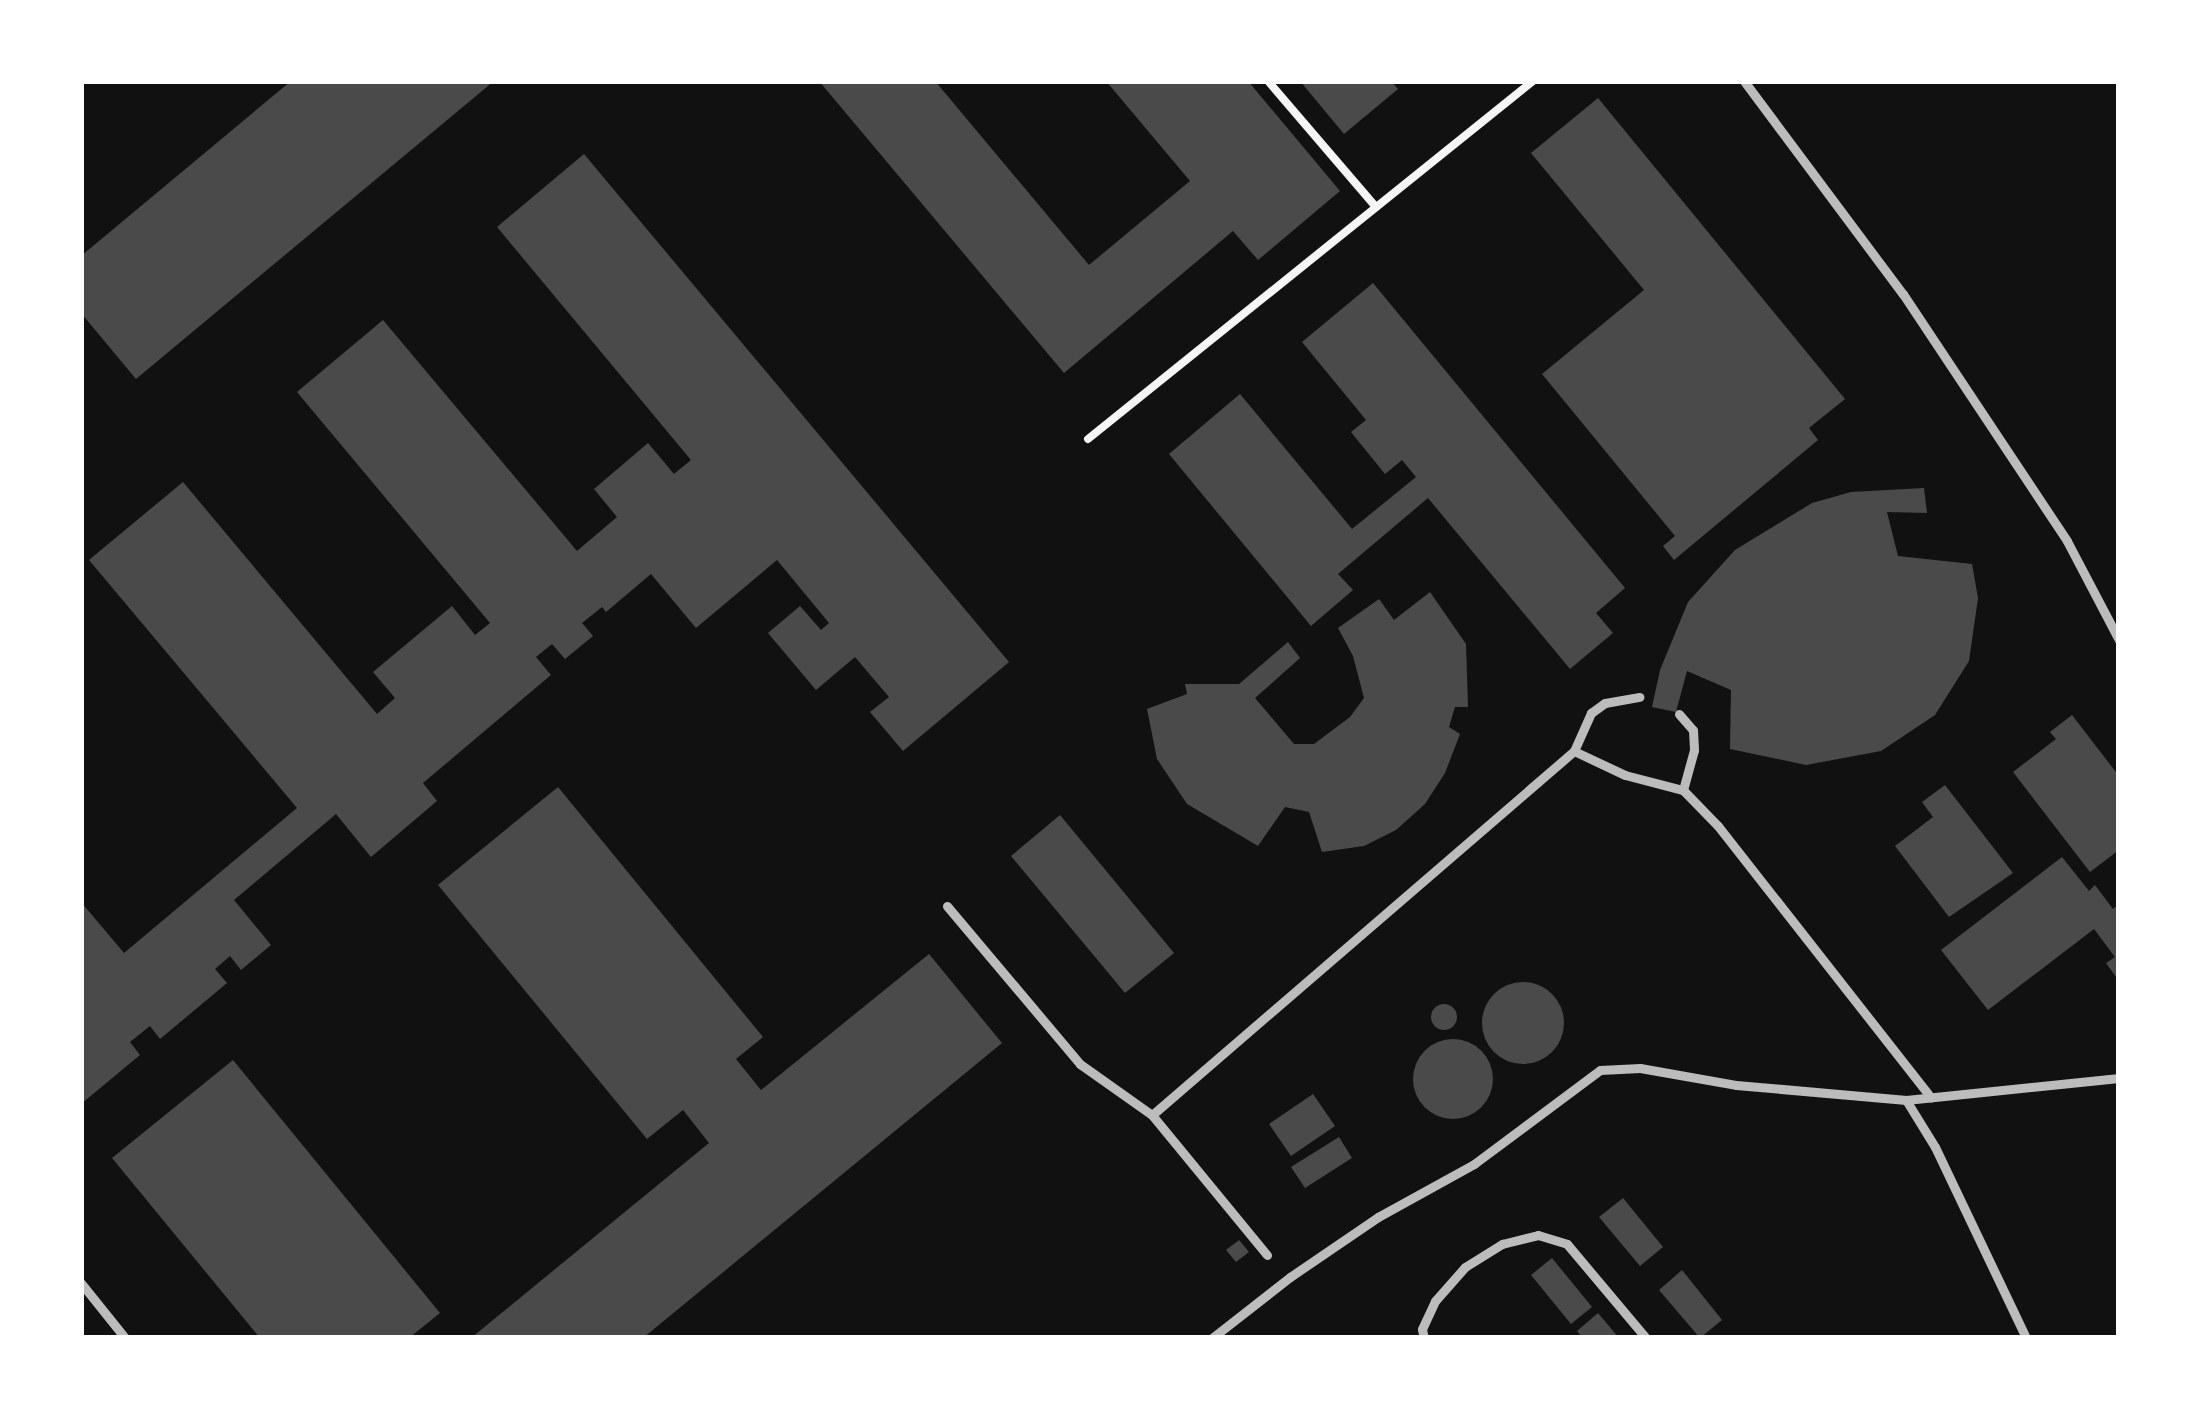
<!DOCTYPE html>
<html>
<head>
<meta charset="utf-8">
<style>
	body { margin:0 }
	#map { position:relative; width:2200px; height:1419px; overflow:hidden; background:#111; font-family:"Alegreya Sans",sans-serif }
	div>[style] { position:absolute }
	.building>* { inset:0; background:#4a4a4a }
	.round { border-radius:50% }
	.path>* { height:8px; margin:-4px; padding:0 4px; transform-origin:4px; border-radius:4px; background:#f5f5f5 }
	.service>* { height:9px; margin:-4.5px; padding:0 4.5px; transform-origin:4.5px; border-radius:4.5px; background:#bcbcbc }
	span { translate:-50% -50%; white-space:nowrap; text-align:center; line-height:1.15; -webkit-text-stroke:9px #fff; paint-order:stroke }
	.frame { position:absolute; inset:0; border:84px solid #fff; pointer-events:none }
</style>
</head>
<body>
<div id="map">
	<div class="building">
		<div style="clip-path:polygon(291px 81px,494px 81px,136px 379px,81px 313px,81px 256px)"></div>
		<div style="clip-path:polygon(819px 81px,935px 81px,1089px 265px,1190px 181px,1106px 81px,1248px 81px,1340px 191px,1258px 260px,1233px 231px,1064px 373px)"></div>
		<div style="clip-path:polygon(1300px 81px,1391px 81px,1398px 89px,1344px 134px)"></div>
		<div style="clip-path:polygon(1598px 98px,1845px 399px,1809px 428px,1818px 440px,1674px 560px,1663px 546px,1675px 536px,1542px 374px,1644px 290px,1531px 153px)"></div>
		<div style="clip-path:polygon(584px 154px,1009px 662px,903px 751px,870px 712px,889px 697px,855px 657px,816px 690px,768px 633px,800px 606px,821px 630px,829px 623px,777px 560px,696px 628px,651px 574px,606px 612px,602px 607px,582px 623px,593px 636px,565px 659px,552px 644px,536px 657px,551px 675px,423px 783px,437px 801px,371px 857px,336px 814px,234px 900px,271px 945px,241px 970px,230px 956px,215px 969px,227px 983px,160px 1039px,150px 1026px,130px 1042px,140px 1055px,81px 1104px,81px 902px,124px 953px,297px 808px,89px 560px,183px 482px,377px 714px,395px 698px,373px 672px,452px 606px,475px 635px,490px 623px,297px 392px,383px 320px,577px 551px,617px 517px,594px 489px,648px 443px,674px 474px,691px 460px,497px 227px)"></div>
		<div style="clip-path:polygon(1373px 283px,1625px 588px,1596px 613px,1613px 633px,1570px 669px,1428px 498px,1338px 574px,1353px 590px,1311px 626px,1169px 454px,1240px 394px,1352px 529px,1416px 477px,1402px 460px,1385px 474px,1351px 432px,1366px 420px,1302px 342px)"></div>
		<div style="clip-path:polygon(1924px 488px,1927px 513px,1887px 512px,1898px 556px,1972px 564px,1978px 598px,1969px 661px,1935px 715px,1881px 751px,1806px 765px,1730px 749px,1731px 690px,1687px 671px,1676px 712px,1652px 707px,1660px 670px,1688px 602px,1735px 550px,1812px 503px,1851px 492px)"></div>
		<div style="clip-path:polygon(1430px 592px,1466px 644px,1468px 707px,1455px 707px,1449px 727px,1460px 734px,1445px 773px,1425px 804px,1396px 830px,1364px 846px,1322px 852px,1309px 812px,1285px 807px,1258px 846px,1187px 804px,1157px 759px,1147px 709px,1187px 694px,1185px 684px,1239px 684px,1288px 642px,1300px 658px,1255px 698px,1294px 744px,1314px 744px,1350px 717px,1364px 698px,1353px 656px,1338px 628px,1379px 599px,1394px 620px)"></div>
		<div style="clip-path:polygon(2072px 715px,2119px 776px,2119px 850px,2090px 872px,2013px 772px,2056px 739px,2050px 732px)"></div>
		<div style="clip-path:polygon(1945px 785px,2013px 873px,1949px 917px,1895px 846px,1933px 817px,1922px 802px)"></div>
		<div style="clip-path:polygon(558px 787px,763px 1037px,736px 1059px,761px 1090px,929px 954px,1002px 1043px,643px 1338px,471px 1338px,709px 1143px,683px 1110px,647px 1139px,438px 885px)"></div>
		<div style="clip-path:polygon(1060px 815px,1174px 953px,1125px 993px,1011px 856px)"></div>
		<div style="clip-path:polygon(2062px 857px,2089px 891px,2095px 885px,2113px 909px,2119px 904px,2119px 981px,2106px 963px,2115px 957px,2094px 929px,1988px 1010px,1941px 950px)"></div>
		<div class="round" style="left:1482px;top:982px;width:82px;height:82px"></div>
		<div class="round" style="left:1431px;top:1004px;width:26px;height:26px"></div>
		<div class="round" style="left:1413px;top:1039px;width:80px;height:80px"></div>
		<div style="clip-path:polygon(233px 1060px,440px 1313px,409px 1338px,260px 1338px,112px 1158px)"></div>
		<div style="clip-path:polygon(1313px 1094px,1335px 1126px,1291px 1156px,1269px 1124px)"></div>
		<div style="clip-path:polygon(1339px 1137px,1352px 1158px,1305px 1188px,1291px 1167px)"></div>
		<div style="clip-path:polygon(1623px 1198px,1663px 1247px,1640px 1266px,1599px 1217px)"></div>
		<div style="clip-path:polygon(1239px 1240px,1249px 1252px,1236px 1262px,1226px 1250px)"></div>
		<div style="clip-path:polygon(1552px 1258px,1592px 1307px,1571px 1324px,1531px 1275px)"></div>
		<div style="clip-path:polygon(1682px 1270px,1722px 1320px,1700px 1338px,1659px 1290px)"></div>
		<div style="clip-path:polygon(1598px 1313px,1619px 1338px,1583px 1338px,1577px 1331px)"></div>
	</div>
	<div class="path">
		<div style="left:1268px;top:81px;width:166px;rotate:49.4deg"></div>
		<div style="left:1088px;top:439px;width:571px;rotate:-38.82deg"></div>
	</div>
	<div class="service">
		<div style="left:1744px;top:81px;width:266px;rotate:53.3deg"></div>
		<div style="left:1903px;top:294px;width:296px;rotate:56.4deg"></div>
		<div style="left:2067px;top:541px;width:112px;rotate:62.3deg"></div>
		<div style="left:1679px;top:714px;width:21px;rotate:49deg"></div>
		<div style="left:1693px;top:730px;width:20px;rotate:87deg"></div>
		<div style="left:1694px;top:750px;width:41px;rotate:105.4deg"></div>
		<div style="left:1574px;top:751px;width:56px;rotate:25.2deg"></div>
		<div style="left:1625px;top:775px;width:60px;rotate:14.5deg"></div>
		<div style="left:1683px;top:790px;width:50px;rotate:45.8deg"></div>
		<div style="left:1718px;top:826px;width:345px;rotate:51.9deg"></div>
		<div style="left:947px;top:906px;width:207px;rotate:49.9deg"></div>
		<div style="left:1080px;top:1064px;width:88px;rotate:35.3deg"></div>
		<div style="left:1906px;top:1100px;width:55px;rotate:58.3deg"></div>
		<div style="left:1935px;top:1147px;width:212px;rotate:64.5deg"></div>
		<div style="left:1267px;top:1255px;width:181px;rotate:-129.4deg"></div>
		<div style="left:1152px;top:1115px;width:557px;rotate:-40.78deg"></div>
		<div style="left:1574px;top:751px;width:42px;rotate:-65.9deg"></div>
		<div style="left:1591px;top:713px;width:17px;rotate:-36deg"></div>
		<div style="left:1605px;top:703px;width:35px;rotate:-10deg"></div>
		<div style="left:81px;top:1283px;width:70px;rotate:51.3deg"></div>
		<div style="left:1212px;top:1338px;width:99px;rotate:-38deg"></div>
		<div style="left:1290px;top:1277px;width:107px;rotate:-34.3deg"></div>
		<div style="left:1378px;top:1217px;width:110px;rotate:-28.9deg"></div>
		<div style="left:1474px;top:1164px;width:157px;rotate:-36.7deg"></div>
		<div style="left:1600px;top:1070px;width:40px;rotate:-2.9deg"></div>
		<div style="left:1640px;top:1068px;width:97px;rotate:10deg"></div>
		<div style="left:1736px;top:1085px;width:171px;rotate:5deg"></div>
		<div style="left:1906px;top:1100px;width:214px;rotate:-5.9deg"></div>
		<div style="left:1424px;top:1338px;width:9px;rotate:-103deg"></div>
		<div style="left:1422px;top:1329px;width:31px;rotate:-65deg"></div>
		<div style="left:1435px;top:1301px;width:45px;rotate:-48.6deg"></div>
		<div style="left:1465px;top:1267px;width:44px;rotate:-31.9deg"></div>
		<div style="left:1502px;top:1244px;width:37px;rotate:-14deg"></div>
		<div style="left:1538px;top:1235px;width:30px;rotate:17deg"></div>
		<div style="left:1567px;top:1244px;width:123px;rotate:50deg"></div>
	</div>
	<div class="frame"></div>
</div>
</body>
</html>
